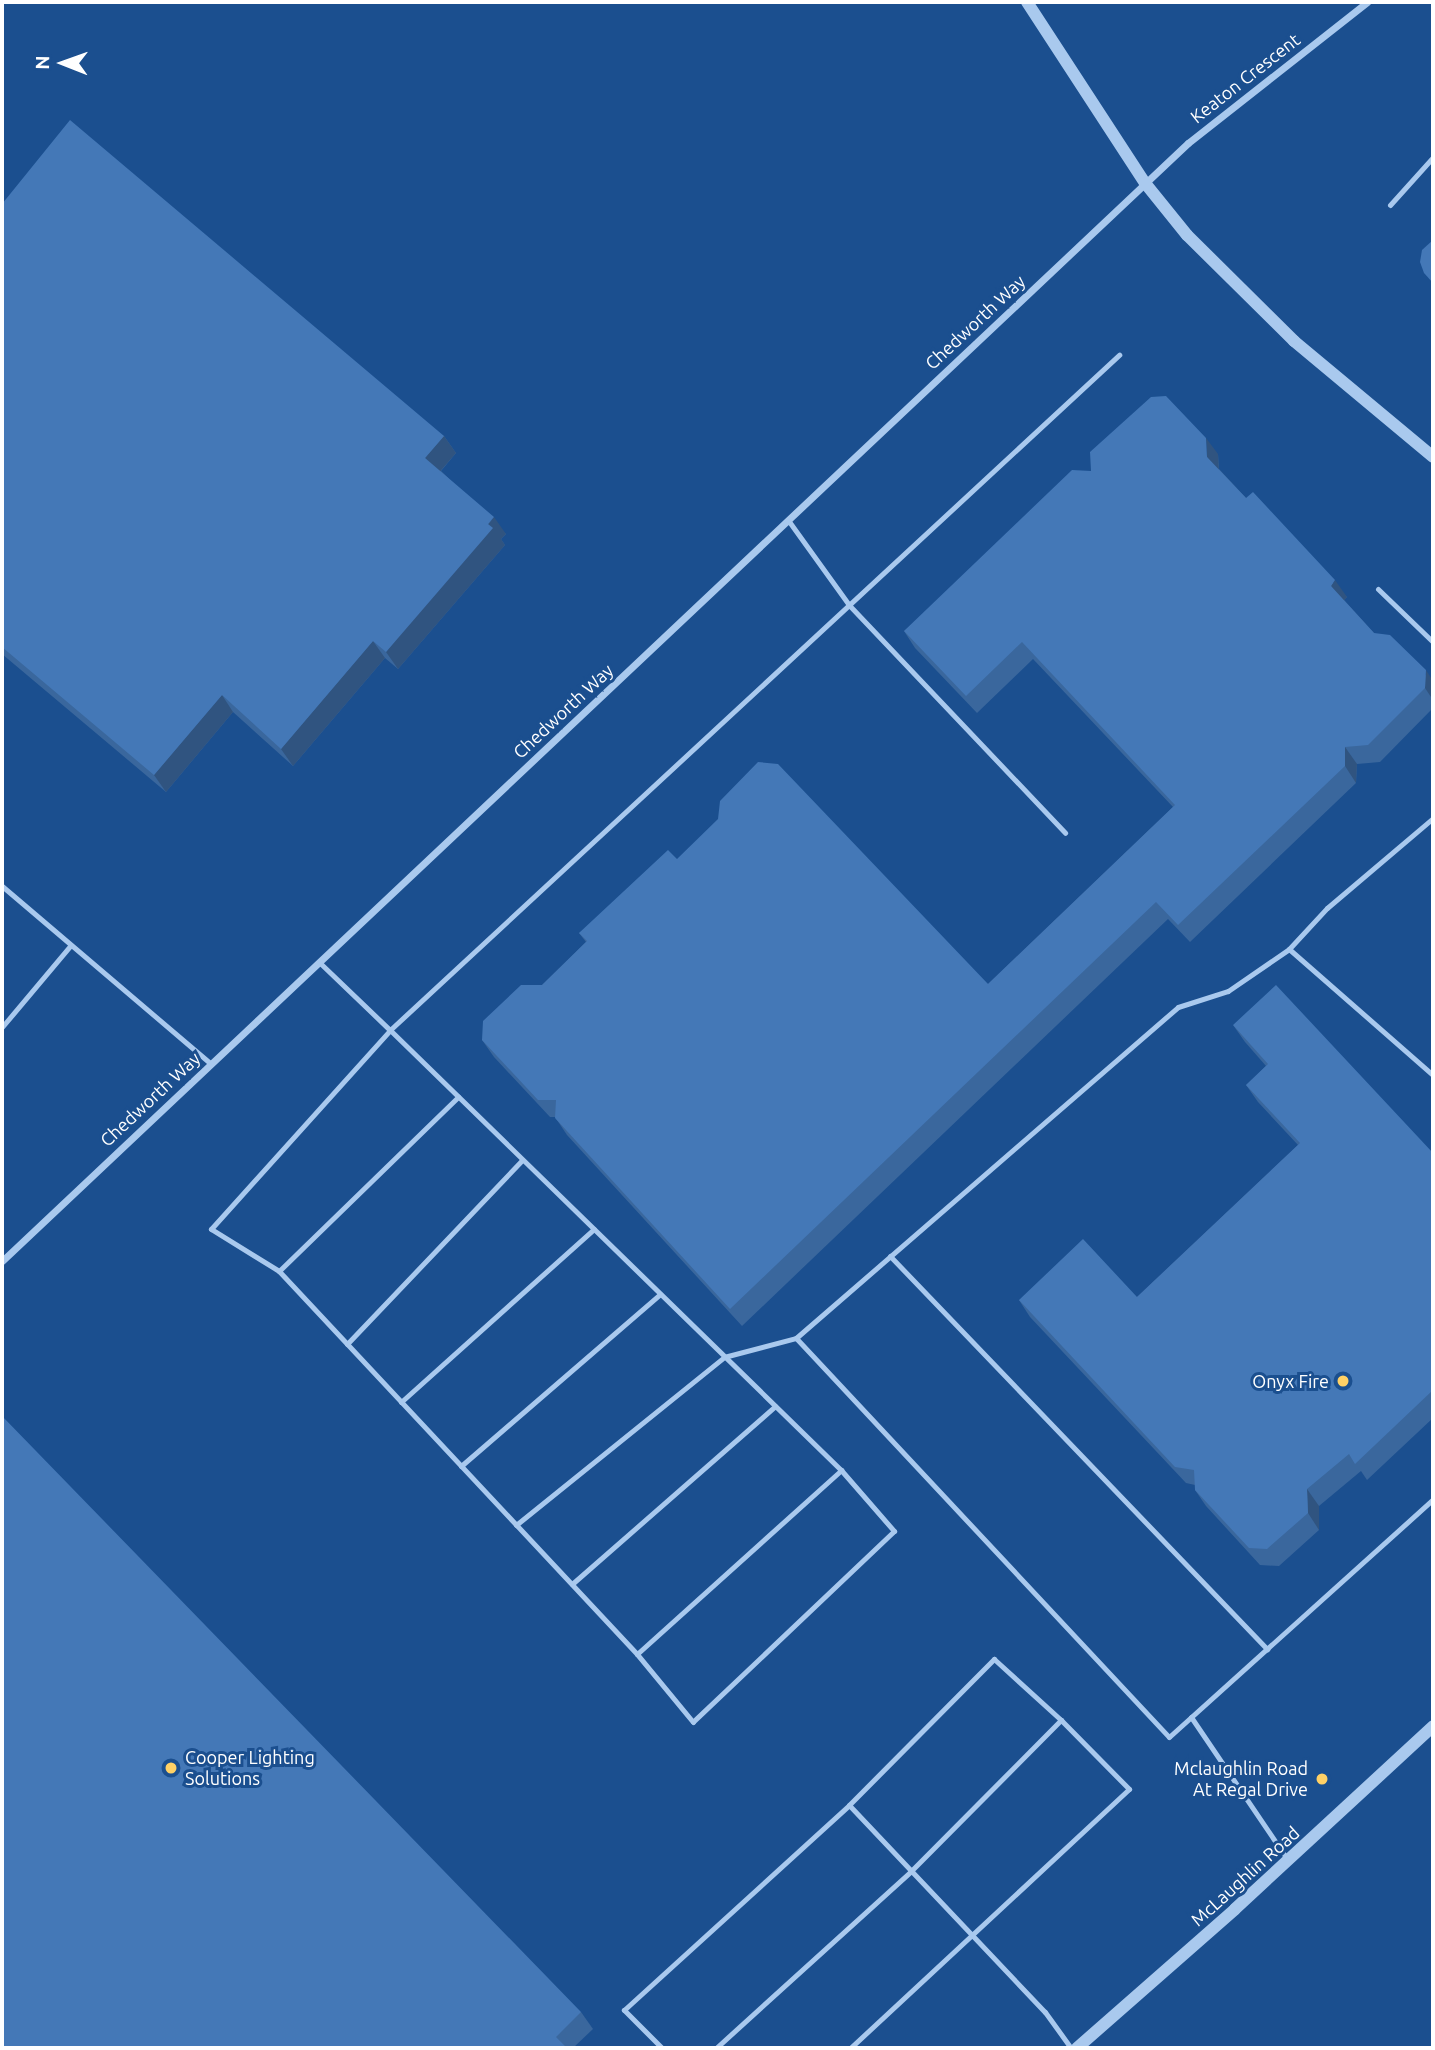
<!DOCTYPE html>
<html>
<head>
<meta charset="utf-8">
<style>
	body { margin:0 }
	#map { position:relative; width:1435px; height:2050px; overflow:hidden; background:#1b4f8f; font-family:Ubuntu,sans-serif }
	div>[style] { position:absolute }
	.service>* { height:5px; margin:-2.5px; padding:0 2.5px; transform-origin:2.5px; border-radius:2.5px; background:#a9c9ee }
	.minor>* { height:7px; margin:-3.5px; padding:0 3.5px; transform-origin:3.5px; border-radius:3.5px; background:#a9c9ee }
	.tertiary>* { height:12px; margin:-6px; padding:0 6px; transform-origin:6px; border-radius:6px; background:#a9c9ee }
	.wall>* { inset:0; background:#3a679d }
	.shaded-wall>* { inset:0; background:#305480 }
	.building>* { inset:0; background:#4478b7 }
	.dots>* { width:19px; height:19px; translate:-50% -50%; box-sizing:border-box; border:4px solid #1b4f8f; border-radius:50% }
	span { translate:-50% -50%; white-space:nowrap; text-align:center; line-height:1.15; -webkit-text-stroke:6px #1b4f8f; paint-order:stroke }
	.street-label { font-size:18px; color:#fff }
	.poi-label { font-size:18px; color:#fff }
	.right { translate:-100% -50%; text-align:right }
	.left { translate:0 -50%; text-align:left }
	.frame { position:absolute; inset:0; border:4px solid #fff; pointer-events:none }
	.north { position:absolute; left:28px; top:28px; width:70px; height:70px; -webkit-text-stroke:5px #1b4f8f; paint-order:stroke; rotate:271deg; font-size:19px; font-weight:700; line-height:28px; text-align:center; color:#fff }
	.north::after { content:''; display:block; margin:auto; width:24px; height:32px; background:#fff; clip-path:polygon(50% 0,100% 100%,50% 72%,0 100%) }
</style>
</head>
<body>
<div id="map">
	<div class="service">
		<div style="left:1390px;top:205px;width:64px;rotate:-48.1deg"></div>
		<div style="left:788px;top:520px;width:105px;rotate:54.3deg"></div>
		<div style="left:849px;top:605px;width:314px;rotate:46.5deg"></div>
		<div style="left:1378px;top:589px;width:76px;rotate:43.9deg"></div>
		<div style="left:2px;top:886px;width:275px;rotate:40.4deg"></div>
		<div style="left:1289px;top:949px;width:191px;rotate:41.2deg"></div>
		<div style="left:319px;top:962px;width:98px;rotate:43.8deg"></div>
		<div style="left:390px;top:1030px;width:630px;rotate:44.29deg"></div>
		<div style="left:841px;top:1470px;width:81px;rotate:49deg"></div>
		<div style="left:894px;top:1531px;width:277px;rotate:136.5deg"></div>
		<div style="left:693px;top:1722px;width:88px;rotate:-129.5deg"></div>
		<div style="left:637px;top:1654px;width:524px;rotate:-133.07deg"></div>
		<div style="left:279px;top:1271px;width:80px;rotate:-148.3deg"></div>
		<div style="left:211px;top:1229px;width:268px;rotate:-48deg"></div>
		<div style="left:390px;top:1030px;width:994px;rotate:-42.8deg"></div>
		<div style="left:2px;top:1027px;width:106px;rotate:-50deg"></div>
		<div style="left:890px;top:1256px;width:545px;rotate:46.19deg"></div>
		<div style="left:279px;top:1271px;width:250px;rotate:-44.2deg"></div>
		<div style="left:796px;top:1338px;width:546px;rotate:46.93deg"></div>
		<div style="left:1169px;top:1737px;width:355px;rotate:-42deg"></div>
		<div style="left:347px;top:1344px;width:254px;rotate:-46.4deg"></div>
		<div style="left:401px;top:1402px;width:259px;rotate:-41.9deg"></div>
		<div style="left:461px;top:1466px;width:263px;rotate:-40.8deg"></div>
		<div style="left:516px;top:1525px;width:267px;rotate:-38.9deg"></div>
		<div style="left:724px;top:1357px;width:74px;rotate:-14.8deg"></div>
		<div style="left:796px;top:1338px;width:505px;rotate:-40.91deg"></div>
		<div style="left:1178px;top:1007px;width:52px;rotate:-17.7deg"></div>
		<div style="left:1228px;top:991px;width:74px;rotate:-34.5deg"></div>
		<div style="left:1289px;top:949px;width:56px;rotate:-47.2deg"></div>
		<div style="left:1327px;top:908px;width:139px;rotate:-40.3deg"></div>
		<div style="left:572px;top:1584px;width:270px;rotate:-41.2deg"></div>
		<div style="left:637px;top:1654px;width:275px;rotate:-42deg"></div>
		<div style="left:1191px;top:1717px;width:171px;rotate:55.9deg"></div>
		<div style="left:849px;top:1805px;width:285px;rotate:46.6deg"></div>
		<div style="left:1045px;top:2012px;width:44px;rotate:54.2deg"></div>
		<div style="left:662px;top:2048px;width:54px;rotate:-135deg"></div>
		<div style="left:624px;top:2010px;width:304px;rotate:-42.3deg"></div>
		<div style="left:849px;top:1805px;width:206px;rotate:-45.2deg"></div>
		<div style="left:994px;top:1659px;width:91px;rotate:42.3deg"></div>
		<div style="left:1061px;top:1720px;width:97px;rotate:45.4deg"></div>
		<div style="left:1129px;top:1789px;width:381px;rotate:137.1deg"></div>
		<div style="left:716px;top:2048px;width:263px;rotate:-42.2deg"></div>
		<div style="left:911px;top:1871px;width:213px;rotate:-45.2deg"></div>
	</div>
	<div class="minor">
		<div style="left:2px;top:1261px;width:1630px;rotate:-43.31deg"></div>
		<div style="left:1188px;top:143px;width:228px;rotate:-38.2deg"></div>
	</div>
	<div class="tertiary">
		<div style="left:1027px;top:2px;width:216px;rotate:56.9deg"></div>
		<div style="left:1145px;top:183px;width:67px;rotate:51.1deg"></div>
		<div style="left:1187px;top:235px;width:151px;rotate:44.7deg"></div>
		<div style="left:1294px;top:341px;width:181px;rotate:39.8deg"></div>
		<div style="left:1077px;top:2048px;width:210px;rotate:-41.3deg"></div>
		<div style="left:1235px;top:1909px;width:270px;rotate:-42.7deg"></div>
	</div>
	<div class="wall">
		<div style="clip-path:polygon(2px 204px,444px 436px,456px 453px,441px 471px,506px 534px,501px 539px,505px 545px,398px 669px,385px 658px,293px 766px,233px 712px,166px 792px,2px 654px)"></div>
		<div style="clip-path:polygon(1218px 454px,1219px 469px,1246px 498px,1347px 597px,1344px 600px,1374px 633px,1433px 681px,1433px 708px,1380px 762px,1357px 764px,1356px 783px,1190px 942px,1168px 919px,742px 1326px,567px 1135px,555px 1117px,550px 1117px,494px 1057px,482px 1040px,542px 985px,586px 942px,579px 933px,677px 859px,988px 984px,1173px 807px,1033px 659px,977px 713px,915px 648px,904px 631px,1091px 471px)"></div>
		<div style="clip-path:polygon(1233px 1025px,1433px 1153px,1433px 1418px,1367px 1480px,1361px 1471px,1319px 1506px,1319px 1530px,1279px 1566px,1260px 1565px,1206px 1506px,1195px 1490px,1195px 1485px,1186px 1483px,1030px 1317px,1019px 1300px,1137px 1297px,1298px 1145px,1258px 1102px,1246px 1085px,1266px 1066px,1245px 1042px)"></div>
		<div style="clip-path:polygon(581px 2012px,593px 2029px,573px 2048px,2px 2048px)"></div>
	</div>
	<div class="shaded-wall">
		<div style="clip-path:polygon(444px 436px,456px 453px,437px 475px,425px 458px)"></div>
		<div style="clip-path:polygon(1206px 438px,1218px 454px,1219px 473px,1207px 457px)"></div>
		<div style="clip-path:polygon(494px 517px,506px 534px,501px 539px,505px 545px,398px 669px,386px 652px)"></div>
		<div style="clip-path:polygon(1335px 580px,1347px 597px,1342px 603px,1331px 586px)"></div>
		<div style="clip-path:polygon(373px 641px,385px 658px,293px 766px,281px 749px)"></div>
		<div style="clip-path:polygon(1426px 670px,1433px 681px,1433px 700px,1425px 688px)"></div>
		<div style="clip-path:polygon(222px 695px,233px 712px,166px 792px,154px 775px)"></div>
		<div style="clip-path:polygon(1345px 747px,1357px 764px,1356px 783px,1345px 766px)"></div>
		<div style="clip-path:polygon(1307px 1489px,1319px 1506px,1319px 1530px,1308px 1513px)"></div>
	</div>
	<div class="building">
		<div style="clip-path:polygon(70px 120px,444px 436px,425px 458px,494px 517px,488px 524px,493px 528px,386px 652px,373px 641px,281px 749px,222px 695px,154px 775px,2px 647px,2px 204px)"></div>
		<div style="clip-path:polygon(1433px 240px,1433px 283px,1424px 273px,1420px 262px,1422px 250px)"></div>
		<div style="clip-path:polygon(1166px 396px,1206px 438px,1207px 457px,1246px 498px,1253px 492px,1335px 580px,1331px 586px,1374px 633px,1390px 635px,1426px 670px,1425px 688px,1368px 745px,1345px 747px,1345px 766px,1178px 925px,1156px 902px,730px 1309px,555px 1118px,556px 1100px,538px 1100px,482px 1040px,483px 1021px,521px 985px,542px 985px,587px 941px,579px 933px,668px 850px,677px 859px,718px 819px,720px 801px,758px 762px,778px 764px,988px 984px,1175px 805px,1022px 642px,966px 696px,904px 631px,1072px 470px,1091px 471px,1090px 452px,1151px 397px)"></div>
		<div style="clip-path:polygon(1276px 985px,1433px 1153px,1433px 1390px,1355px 1464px,1349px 1454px,1307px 1489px,1308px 1513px,1267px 1549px,1249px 1548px,1195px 1490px,1194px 1470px,1175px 1467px,1019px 1300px,1083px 1239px,1137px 1297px,1300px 1143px,1246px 1085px,1268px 1064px,1233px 1025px)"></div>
		<div style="clip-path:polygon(2px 1416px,581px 2012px,556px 2037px,567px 2048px,2px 2048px)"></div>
	</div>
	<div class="dots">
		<div style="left:1343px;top:1381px;background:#ffd166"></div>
		<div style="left:171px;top:1768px;background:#ffd166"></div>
		<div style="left:1322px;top:1779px;background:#ffd166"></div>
	</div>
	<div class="street-label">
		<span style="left:1245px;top:78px;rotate:-38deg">Keaton Crescent</span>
		<span style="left:975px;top:322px;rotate:-43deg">Chedworth Way</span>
		<span style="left:563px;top:711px;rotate:-43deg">Chedworth Way</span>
		<span style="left:150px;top:1099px;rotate:-43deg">Chedworth Way</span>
		<span style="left:1245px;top:1876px;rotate:-42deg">McLaughlin Road</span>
	</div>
	<div class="poi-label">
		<span class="right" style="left:1329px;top:1381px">Onyx Fire</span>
		<span class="left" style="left:185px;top:1768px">Cooper Lighting<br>Solutions</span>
		<span class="right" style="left:1308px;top:1779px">Mclaughlin Road<br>At Regal Drive</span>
	</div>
	<div class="frame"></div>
	<div class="north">N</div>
</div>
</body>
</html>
